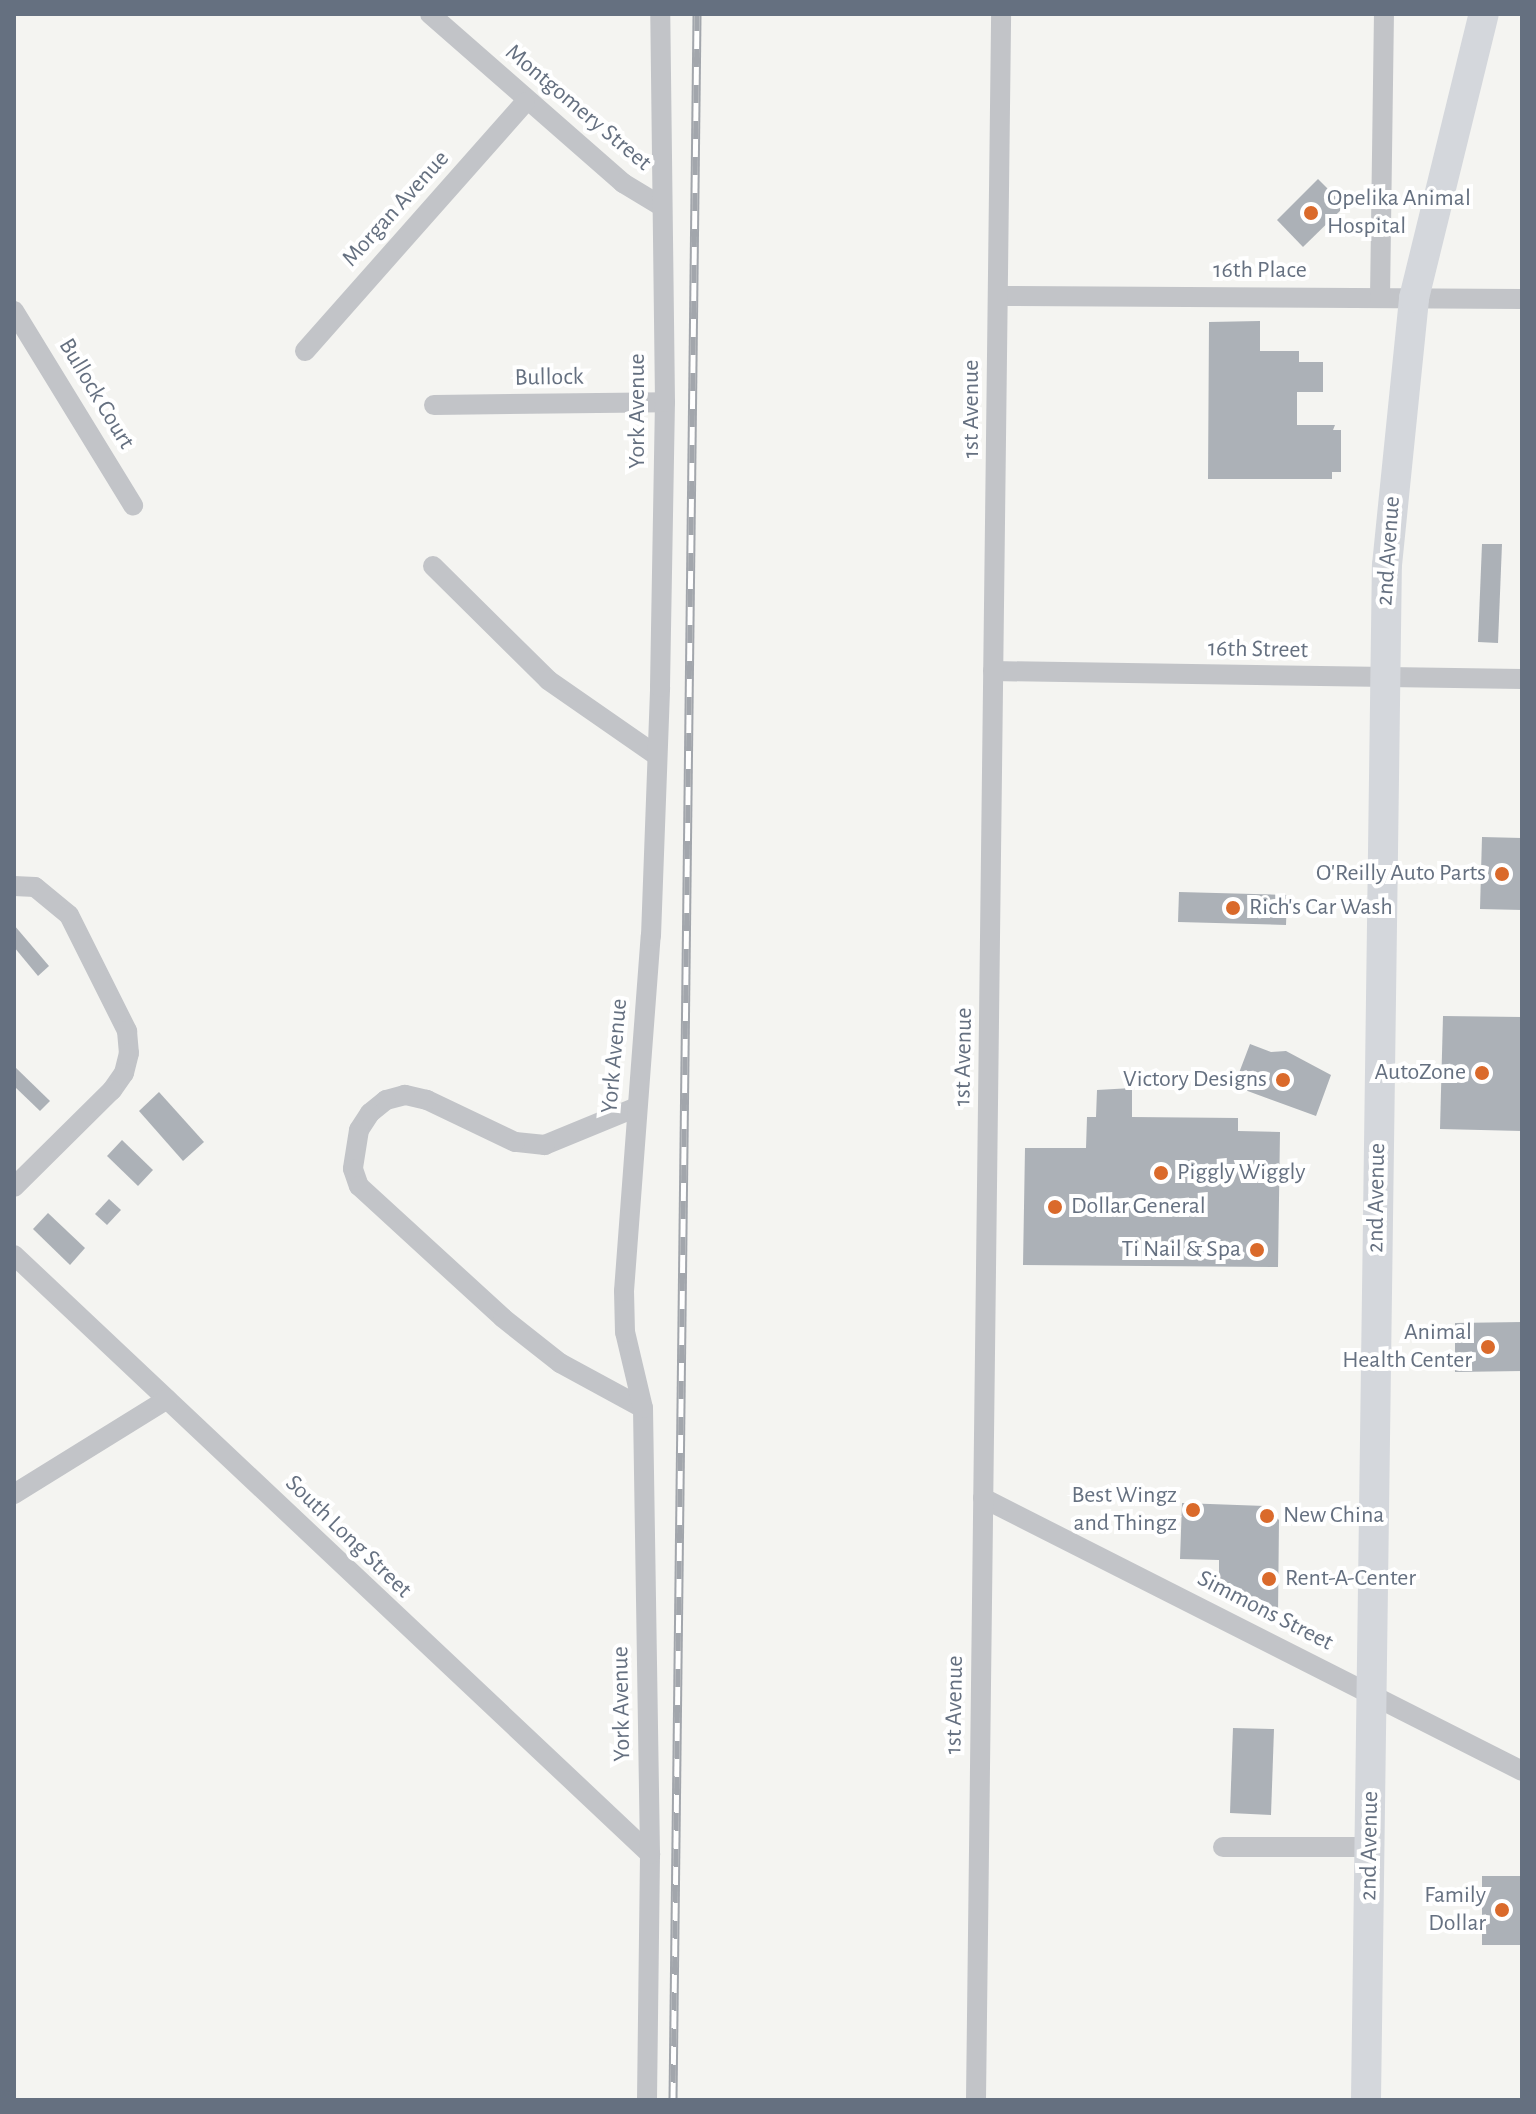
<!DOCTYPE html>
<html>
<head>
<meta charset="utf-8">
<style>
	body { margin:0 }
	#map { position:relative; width:1536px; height:2114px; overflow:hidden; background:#f4f4f1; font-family:"Alegreya Sans",sans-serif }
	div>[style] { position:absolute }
	.building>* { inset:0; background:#acb1b7 }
	.street>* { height:20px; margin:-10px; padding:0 10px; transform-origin:10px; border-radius:10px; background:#c2c4c8 }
	.primary>* { height:30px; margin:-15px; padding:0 15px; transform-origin:15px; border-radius:15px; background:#d4d7dc }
	.rail>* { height:9px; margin-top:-4.5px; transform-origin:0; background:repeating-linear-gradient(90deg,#fff 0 18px,#a2a6ac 0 36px); box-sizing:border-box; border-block:2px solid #a2a6ac }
	.dots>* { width:22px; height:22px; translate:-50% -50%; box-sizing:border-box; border:4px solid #fff; border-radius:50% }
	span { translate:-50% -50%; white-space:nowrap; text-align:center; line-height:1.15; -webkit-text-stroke:8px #fff; paint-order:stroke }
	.street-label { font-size:24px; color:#657080 }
	.poi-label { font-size:24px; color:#657080 }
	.left { translate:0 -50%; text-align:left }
	.right { translate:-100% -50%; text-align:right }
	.frame { position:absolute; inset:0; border:16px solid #657080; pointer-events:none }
</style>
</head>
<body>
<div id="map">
	<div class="building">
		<div style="clip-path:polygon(1318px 179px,1345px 206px,1303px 247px,1277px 220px)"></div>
		<div style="clip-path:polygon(1260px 321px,1260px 351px,1299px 351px,1299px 362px,1323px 362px,1323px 392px,1297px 392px,1297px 425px,1335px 425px,1333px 430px,1341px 430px,1341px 472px,1332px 472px,1332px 479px,1208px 479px,1209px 322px)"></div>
		<div style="clip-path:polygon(1482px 544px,1502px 544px,1498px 643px,1478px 642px)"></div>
		<div style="clip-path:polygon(1482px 837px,1522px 838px,1522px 910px,1480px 909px)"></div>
		<div style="clip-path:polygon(1179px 892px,1287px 895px,1286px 925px,1178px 922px)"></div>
		<div style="clip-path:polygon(14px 925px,49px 966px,38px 976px,14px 947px)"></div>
		<div style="clip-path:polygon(1443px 1016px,1522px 1017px,1522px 1131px,1440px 1129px)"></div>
		<div style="clip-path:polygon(1250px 1044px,1271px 1052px,1286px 1051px,1331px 1075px,1316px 1116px,1234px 1086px)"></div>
		<div style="clip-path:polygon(14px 1066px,50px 1101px,40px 1111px,14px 1086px)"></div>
		<div style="clip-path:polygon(1132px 1088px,1132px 1117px,1238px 1118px,1238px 1131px,1280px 1132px,1278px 1267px,1023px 1265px,1025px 1148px,1086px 1148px,1087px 1117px,1096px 1117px,1097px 1090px)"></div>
		<div style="clip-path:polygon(159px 1092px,204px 1142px,183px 1161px,139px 1111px)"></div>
		<div style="clip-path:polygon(122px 1140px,153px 1170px,138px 1186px,107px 1156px)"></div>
		<div style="clip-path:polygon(109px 1199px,121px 1210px,107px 1225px,95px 1214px)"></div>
		<div style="clip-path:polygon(48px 1213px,85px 1248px,70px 1265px,33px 1229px)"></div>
		<div style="clip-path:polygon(1522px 1322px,1522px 1371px,1455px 1372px,1455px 1323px)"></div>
		<div style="clip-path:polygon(1182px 1503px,1265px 1506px,1279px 1520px,1278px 1616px,1219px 1586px,1219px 1560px,1180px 1559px)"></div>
		<div style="clip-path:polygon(1233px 1728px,1274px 1729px,1271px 1815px,1230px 1813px)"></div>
		<div style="clip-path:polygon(1482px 1876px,1522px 1876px,1522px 1945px,1482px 1945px)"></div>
	</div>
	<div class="street">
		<div style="left:430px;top:14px;width:257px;rotate:41.2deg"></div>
		<div style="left:623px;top:183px;width:44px;rotate:31.2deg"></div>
		<div style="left:998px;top:296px;width:524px;rotate:0.33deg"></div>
		<div style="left:1380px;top:298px;width:284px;rotate:-89.2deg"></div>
		<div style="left:14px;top:311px;width:228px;rotate:58.5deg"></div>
		<div style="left:305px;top:351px;width:332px;rotate:-48.5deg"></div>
		<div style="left:434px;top:405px;width:231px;rotate:-0.7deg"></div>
		<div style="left:433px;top:566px;width:162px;rotate:44.7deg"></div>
		<div style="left:548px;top:680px;width:128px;rotate:34.8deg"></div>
		<div style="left:993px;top:671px;width:529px;rotate:0.87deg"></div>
		<div style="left:14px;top:886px;width:21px;rotate:3deg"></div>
		<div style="left:35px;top:887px;width:44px;rotate:39.5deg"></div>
		<div style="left:69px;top:915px;width:130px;rotate:63.4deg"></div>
		<div style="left:127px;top:1031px;width:22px;rotate:85deg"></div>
		<div style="left:129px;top:1053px;width:21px;rotate:104deg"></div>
		<div style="left:124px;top:1073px;width:21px;rotate:125deg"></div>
		<div style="left:112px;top:1090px;width:138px;rotate:135.3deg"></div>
		<div style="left:637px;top:1107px;width:100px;rotate:157.6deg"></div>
		<div style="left:545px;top:1145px;width:30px;rotate:-174deg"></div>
		<div style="left:515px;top:1142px;width:98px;rotate:-154.5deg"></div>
		<div style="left:427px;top:1100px;width:23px;rotate:-167deg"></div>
		<div style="left:405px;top:1095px;width:20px;rotate:165deg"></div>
		<div style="left:386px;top:1100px;width:21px;rotate:141deg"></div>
		<div style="left:370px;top:1113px;width:20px;rotate:123deg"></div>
		<div style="left:359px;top:1130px;width:39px;rotate:99deg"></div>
		<div style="left:353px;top:1169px;width:18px;rotate:71deg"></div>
		<div style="left:359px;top:1186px;width:195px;rotate:42.5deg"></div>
		<div style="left:503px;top:1318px;width:73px;rotate:38.3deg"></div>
		<div style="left:560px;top:1363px;width:94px;rotate:28.5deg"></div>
		<div style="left:14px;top:1255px;width:874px;rotate:43.28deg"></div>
		<div style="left:14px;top:1494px;width:180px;rotate:-31.8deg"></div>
		<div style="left:983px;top:1498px;width:604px;rotate:26.86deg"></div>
		<div style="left:1223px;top:1847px;width:148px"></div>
		<div style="left:647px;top:2100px;width:246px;rotate:-89.3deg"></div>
		<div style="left:650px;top:1854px;width:446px;rotate:-90.9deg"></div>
		<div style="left:643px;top:1408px;width:78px;rotate:-103.3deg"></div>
		<div style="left:625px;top:1332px;width:41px;rotate:-91.4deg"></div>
		<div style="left:624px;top:1291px;width:356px;rotate:-85.7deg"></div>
		<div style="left:651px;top:936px;width:249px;rotate:-87.9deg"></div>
		<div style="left:660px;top:687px;width:285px;rotate:-89deg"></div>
		<div style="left:665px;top:402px;width:388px;rotate:-90.7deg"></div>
		<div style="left:976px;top:2100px;width:2086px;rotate:-89.31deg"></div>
	</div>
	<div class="primary">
		<div style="left:1366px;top:2100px;width:1535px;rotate:-89.22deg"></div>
		<div style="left:1387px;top:565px;width:268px;rotate:-84.2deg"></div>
		<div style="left:1414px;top:298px;width:292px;rotate:-76.2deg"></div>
	</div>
	<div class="rail">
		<div style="left:673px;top:2100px;width:2086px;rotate:-89.34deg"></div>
	</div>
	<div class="dots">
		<div style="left:1311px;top:213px;background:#da6a2b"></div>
		<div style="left:1502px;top:874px;background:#da6a2b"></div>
		<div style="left:1233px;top:908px;background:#da6a2b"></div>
		<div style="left:1482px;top:1073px;background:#da6a2b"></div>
		<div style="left:1283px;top:1080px;background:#da6a2b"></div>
		<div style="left:1161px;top:1173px;background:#da6a2b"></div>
		<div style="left:1055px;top:1207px;background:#da6a2b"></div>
		<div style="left:1257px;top:1250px;background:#da6a2b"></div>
		<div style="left:1488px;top:1347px;background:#da6a2b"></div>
		<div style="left:1193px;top:1510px;background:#da6a2b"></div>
		<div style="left:1267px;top:1516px;background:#da6a2b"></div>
		<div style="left:1269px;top:1579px;background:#da6a2b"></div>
		<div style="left:1502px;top:1910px;background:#da6a2b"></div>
	</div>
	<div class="street-label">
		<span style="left:578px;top:108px;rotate:40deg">Montgomery Street</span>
		<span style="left:396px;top:209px;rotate:-48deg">Morgan Avenue</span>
		<span style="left:1260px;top:271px">16th Place</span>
		<span style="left:549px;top:378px;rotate:-1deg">Bullock</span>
		<span style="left:96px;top:394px;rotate:59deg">Bullock Court</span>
		<span style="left:972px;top:409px;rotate:-90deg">1st Avenue</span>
		<span style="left:638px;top:411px;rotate:-90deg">York Avenue</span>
		<span style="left:1389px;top:551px;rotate:-86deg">2nd Avenue</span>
		<span style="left:1258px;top:650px;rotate:1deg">16th Street</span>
		<span style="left:615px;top:1056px;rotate:-85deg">York Avenue</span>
		<span style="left:964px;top:1057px;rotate:-89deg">1st Avenue</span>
		<span style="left:1377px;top:1198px;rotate:-89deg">2nd Avenue</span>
		<span style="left:348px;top:1537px;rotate:44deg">South Long Street</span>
		<span style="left:1265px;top:1611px;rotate:27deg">Simmons Street</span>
		<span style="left:622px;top:1704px;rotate:-91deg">York Avenue</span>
		<span style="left:955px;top:1705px;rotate:-89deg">1st Avenue</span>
		<span style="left:1370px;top:1846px;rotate:-89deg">2nd Avenue</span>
	</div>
	<div class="poi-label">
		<span class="left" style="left:1327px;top:213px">Opelika Animal<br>Hospital</span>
		<span class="right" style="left:1486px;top:874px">O'Reilly Auto Parts</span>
		<span class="left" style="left:1249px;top:908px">Rich's Car Wash</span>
		<span class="right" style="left:1466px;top:1073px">AutoZone</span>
		<span class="right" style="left:1267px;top:1080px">Victory Designs</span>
		<span class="left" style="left:1177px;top:1173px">Piggly Wiggly</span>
		<span class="left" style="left:1071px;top:1207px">Dollar General</span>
		<span class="right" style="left:1241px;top:1250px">Ti Nail &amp; Spa</span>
		<span class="right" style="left:1472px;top:1347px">Animal<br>Health Center</span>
		<span class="right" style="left:1177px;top:1510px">Best Wingz<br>and Thingz</span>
		<span class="left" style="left:1283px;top:1516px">New China</span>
		<span class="left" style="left:1285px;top:1579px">Rent-A-Center</span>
		<span class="right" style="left:1486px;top:1910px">Family<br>Dollar</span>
	</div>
	<div class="frame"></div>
</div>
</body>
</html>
